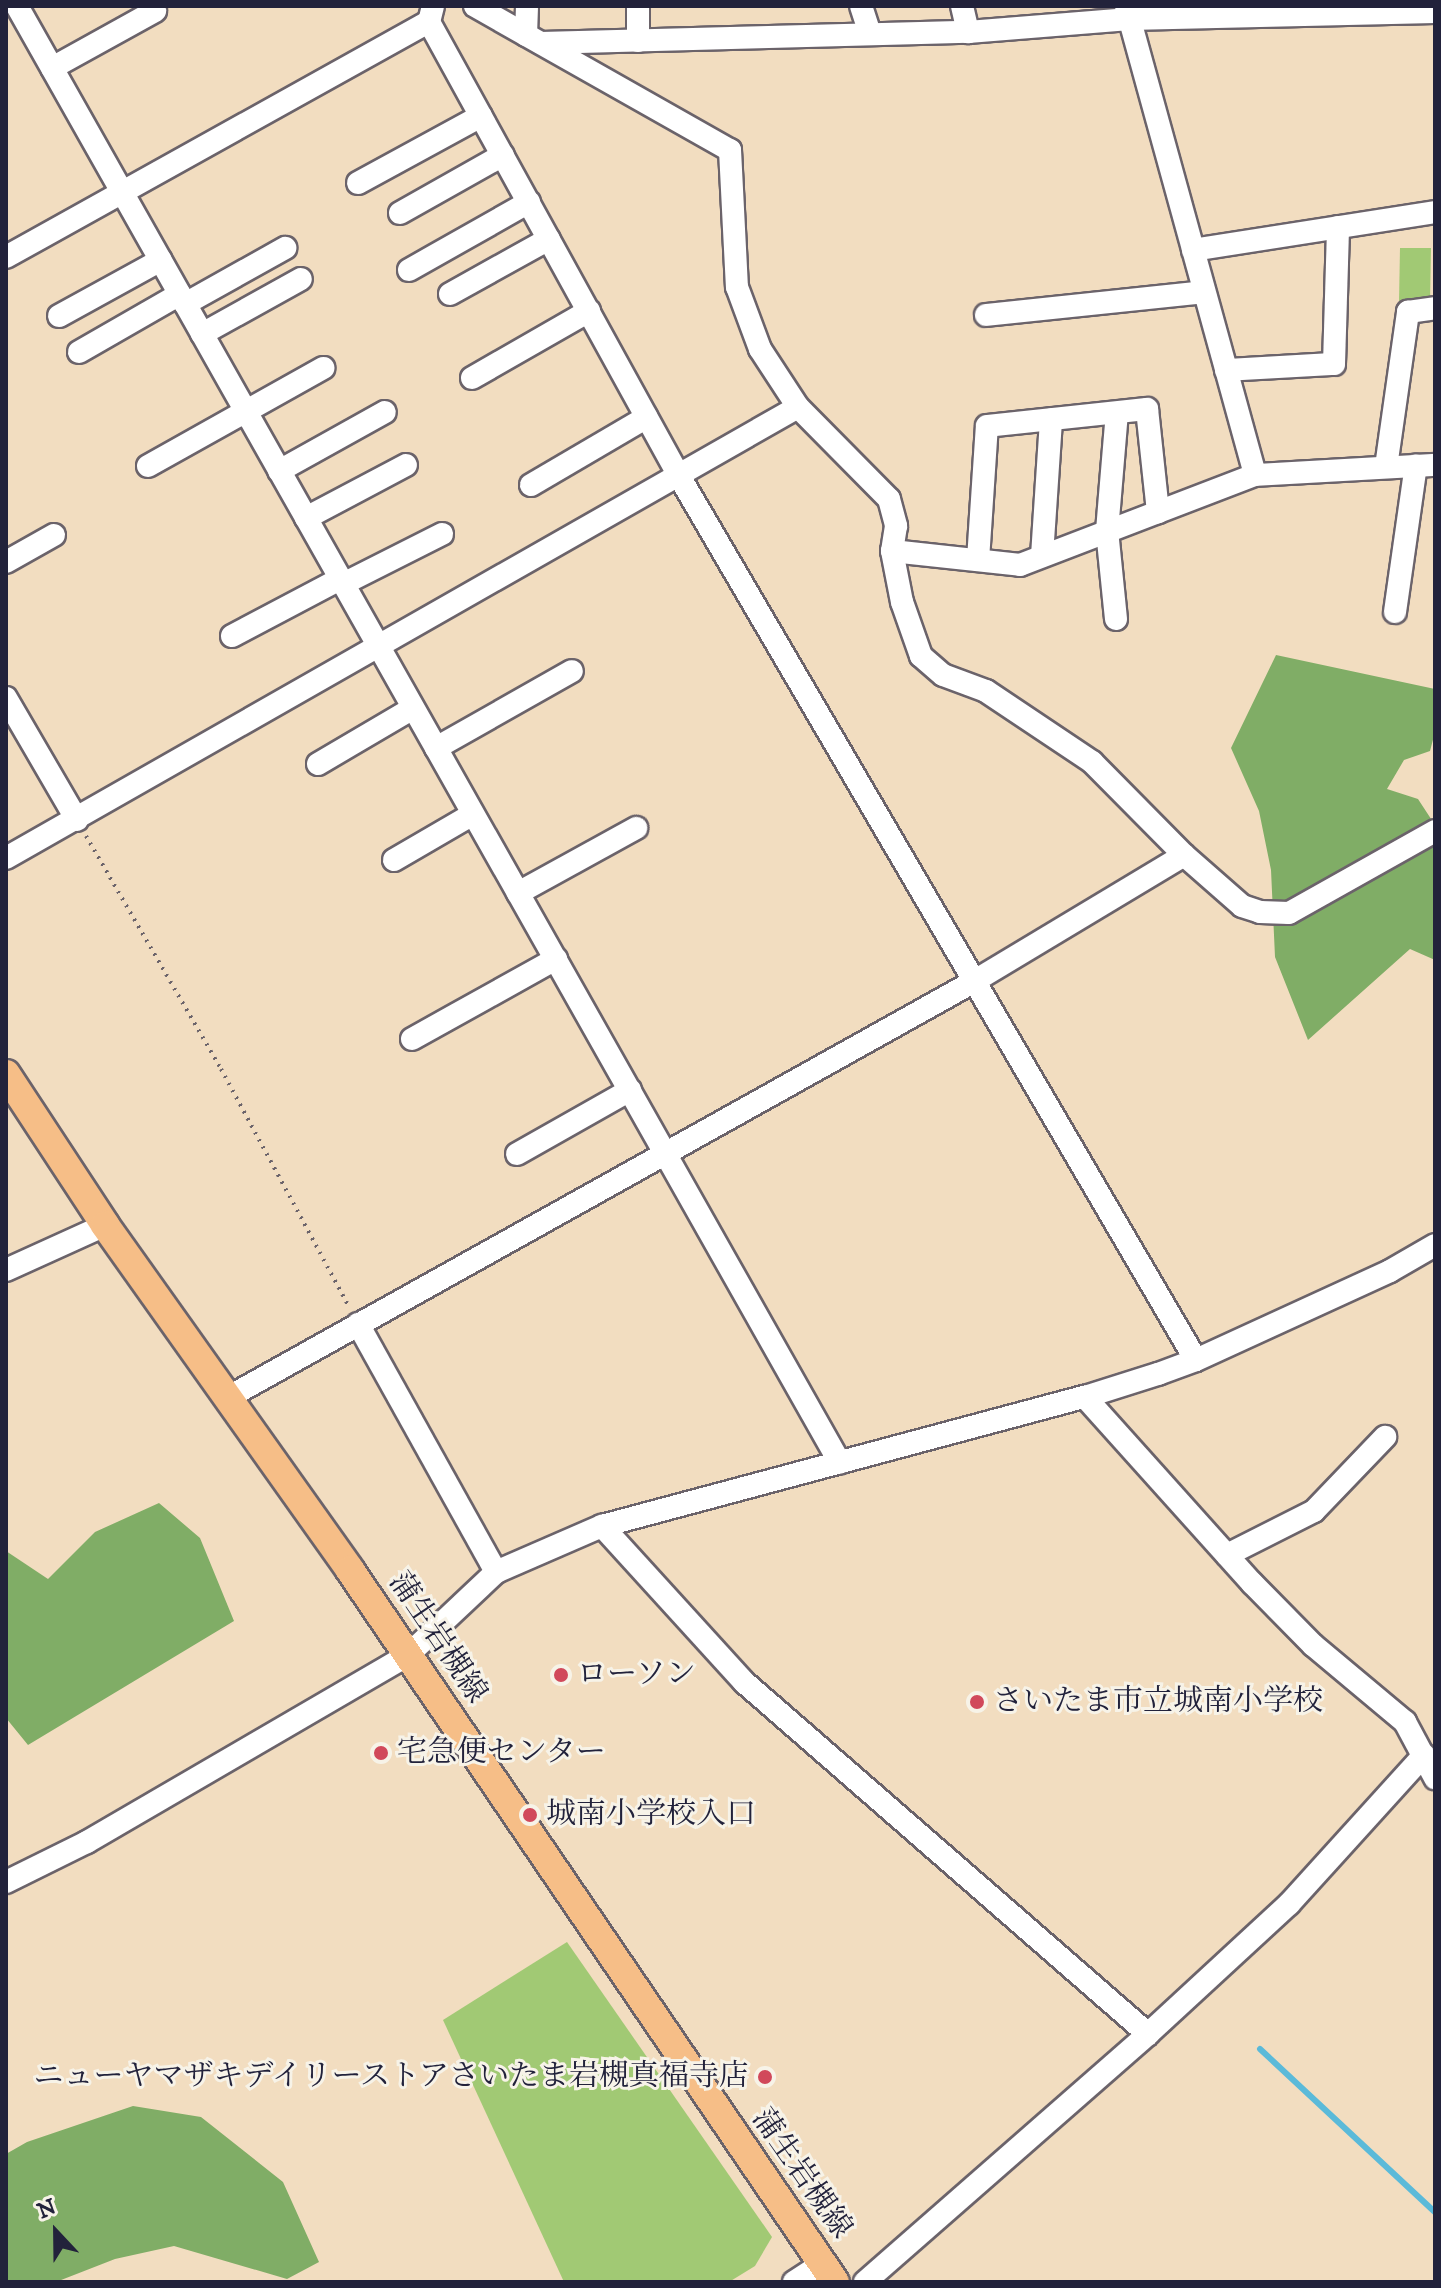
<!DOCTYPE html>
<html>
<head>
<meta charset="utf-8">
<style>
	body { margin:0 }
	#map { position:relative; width:1441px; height:2288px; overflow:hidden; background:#f2ddc0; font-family:"IM FELL DW Pica","Noto Serif JP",serif }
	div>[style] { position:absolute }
	.green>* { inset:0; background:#a1c974 }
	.forest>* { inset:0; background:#80ad66 }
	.stream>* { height:6px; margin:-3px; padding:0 3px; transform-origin:3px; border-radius:3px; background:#5bbad9 }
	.path>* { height:4px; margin-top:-2px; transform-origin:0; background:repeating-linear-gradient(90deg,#6b636a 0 2px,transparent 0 8px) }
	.roads { filter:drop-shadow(2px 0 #6b636a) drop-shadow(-2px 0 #6b636a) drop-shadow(0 2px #6b636a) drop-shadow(0 -2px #6b636a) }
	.minor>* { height:22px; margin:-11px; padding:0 11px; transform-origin:11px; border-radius:11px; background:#fff }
	.major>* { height:28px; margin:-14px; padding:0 14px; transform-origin:14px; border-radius:14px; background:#f6be87 }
	.dots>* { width:22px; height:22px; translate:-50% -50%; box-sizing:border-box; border:4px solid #f7f3e8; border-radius:50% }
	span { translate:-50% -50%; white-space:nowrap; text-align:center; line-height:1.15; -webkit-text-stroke:6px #f7f3e8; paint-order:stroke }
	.street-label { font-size:30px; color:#22223b }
	.poi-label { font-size:30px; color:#22223b }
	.left { translate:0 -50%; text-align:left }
	.right { translate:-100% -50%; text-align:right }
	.frame { position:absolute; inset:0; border:8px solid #22223b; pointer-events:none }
	.north { position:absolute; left:16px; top:2192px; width:80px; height:80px; -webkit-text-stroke:6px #f7f3e8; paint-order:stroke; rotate:338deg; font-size:22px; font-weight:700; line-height:32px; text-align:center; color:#22223b }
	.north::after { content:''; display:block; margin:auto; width:28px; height:36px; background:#22223b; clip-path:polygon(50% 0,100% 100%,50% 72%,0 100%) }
</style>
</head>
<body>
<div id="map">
	<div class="green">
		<div style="clip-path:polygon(1400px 248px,1431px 248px,1430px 303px,1399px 302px)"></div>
		<div style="clip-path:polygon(567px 1942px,772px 2237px,755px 2266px,729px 2282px,564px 2282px,443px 2020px)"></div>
	</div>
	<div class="forest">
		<div style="clip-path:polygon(1276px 655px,1435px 689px,1435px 732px,1430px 751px,1404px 760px,1387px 789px,1418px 799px,1435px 825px,1435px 960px,1410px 949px,1308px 1040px,1275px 957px,1271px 870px,1259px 811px,1231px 748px)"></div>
		<div style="clip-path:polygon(159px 1503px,200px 1538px,234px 1621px,28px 1745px,6px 1718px,6px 1551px,48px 1579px,95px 1532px)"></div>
		<div style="clip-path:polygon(133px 2106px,201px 2117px,283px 2182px,319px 2262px,287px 2279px,174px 2246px,115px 2259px,56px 2282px,6px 2282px,6px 2154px,27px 2142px)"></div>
	</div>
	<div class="stream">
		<div style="left:1260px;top:2049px;width:239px;rotate:43deg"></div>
	</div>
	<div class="path">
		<div style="left:86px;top:836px;width:269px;rotate:59.9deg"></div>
		<div style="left:221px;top:1069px;width:270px;rotate:61.7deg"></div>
	</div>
	<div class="roads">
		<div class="minor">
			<div style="left:17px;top:6px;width:1673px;rotate:60.54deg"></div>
			<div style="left:433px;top:6px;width:16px;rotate:104deg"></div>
			<div style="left:429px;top:22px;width:518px;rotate:61.16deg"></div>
			<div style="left:679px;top:476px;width:1024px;rotate:59.68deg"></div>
			<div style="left:475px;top:6px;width:293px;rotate:29.5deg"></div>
			<div style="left:730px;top:150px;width:137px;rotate:87.1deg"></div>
			<div style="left:737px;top:287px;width:66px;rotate:69.6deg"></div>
			<div style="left:760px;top:349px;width:69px;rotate:56.8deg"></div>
			<div style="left:798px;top:407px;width:129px;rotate:45.3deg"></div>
			<div style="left:889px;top:499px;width:28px;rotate:75deg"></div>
			<div style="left:896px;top:526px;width:25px;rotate:99deg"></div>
			<div style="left:892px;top:551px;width:52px;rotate:78.9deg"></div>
			<div style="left:902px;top:602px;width:57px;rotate:70.6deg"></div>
			<div style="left:921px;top:656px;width:29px;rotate:41deg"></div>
			<div style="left:943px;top:675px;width:46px;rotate:20.4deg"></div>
			<div style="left:986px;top:691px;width:128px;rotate:33.8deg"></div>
			<div style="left:1092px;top:762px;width:131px;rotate:45.3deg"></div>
			<div style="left:1184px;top:855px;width:77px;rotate:41.3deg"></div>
			<div style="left:1242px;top:906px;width:19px;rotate:18deg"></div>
			<div style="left:1260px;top:912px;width:29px;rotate:2deg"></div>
			<div style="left:1289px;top:913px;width:167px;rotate:-29.3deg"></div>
			<div style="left:638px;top:6px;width:35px;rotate:90deg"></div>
			<div style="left:861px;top:6px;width:29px;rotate:72deg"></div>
			<div style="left:962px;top:6px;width:27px;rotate:77deg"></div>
			<div style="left:1126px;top:6px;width:486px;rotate:74.6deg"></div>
			<div style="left:526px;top:35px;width:29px;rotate:-88deg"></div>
			<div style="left:541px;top:43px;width:427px;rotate:-1.5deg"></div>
			<div style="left:968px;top:32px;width:162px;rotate:-4.6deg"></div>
			<div style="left:1129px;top:19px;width:306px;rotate:-1.3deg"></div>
			<div style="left:52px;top:68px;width:118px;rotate:-29deg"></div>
			<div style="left:358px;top:183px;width:140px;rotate:-28.6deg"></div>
			<div style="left:400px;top:213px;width:118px;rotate:-29.4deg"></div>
			<div style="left:1193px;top:250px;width:245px;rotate:-8.9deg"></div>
			<div style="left:6px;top:257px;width:484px;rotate:-29.1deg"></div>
			<div style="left:409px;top:270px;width:138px;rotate:-29.5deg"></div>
			<div style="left:450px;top:294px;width:113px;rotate:-29.1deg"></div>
			<div style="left:185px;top:304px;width:115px;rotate:-29.2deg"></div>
			<div style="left:986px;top:315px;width:219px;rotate:-6deg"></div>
			<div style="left:59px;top:316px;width:116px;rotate:-28.8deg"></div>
			<div style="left:202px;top:334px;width:113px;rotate:-29.1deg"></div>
			<div style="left:79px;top:352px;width:116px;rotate:-29.9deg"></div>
			<div style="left:1226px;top:370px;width:108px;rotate:-3.2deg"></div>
			<div style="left:1334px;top:364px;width:137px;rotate:-88.3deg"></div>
			<div style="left:472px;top:378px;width:135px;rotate:-29.8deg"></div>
			<div style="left:148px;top:466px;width:201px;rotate:-29.2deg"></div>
			<div style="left:1386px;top:467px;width:157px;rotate:-81.9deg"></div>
			<div style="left:1408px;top:312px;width:27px;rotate:-8deg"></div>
			<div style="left:279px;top:471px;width:121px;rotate:-29.1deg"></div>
			<div style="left:531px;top:485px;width:134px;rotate:-30.4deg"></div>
			<div style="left:306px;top:518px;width:113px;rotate:-27.9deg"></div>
			<div style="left:892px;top:551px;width:129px;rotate:6.2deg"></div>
			<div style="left:1020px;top:565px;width:252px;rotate:-21deg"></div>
			<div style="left:1255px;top:475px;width:180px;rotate:-3.2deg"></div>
			<div style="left:1042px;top:556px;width:137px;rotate:-86.2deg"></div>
			<div style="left:978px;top:560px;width:134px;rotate:-86.2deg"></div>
			<div style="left:987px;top:426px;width:161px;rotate:-6.1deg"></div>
			<div style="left:1147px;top:409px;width:104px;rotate:83.9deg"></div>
			<div style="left:6px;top:562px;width:55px;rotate:-29.4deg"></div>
			<div style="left:343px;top:584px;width:111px;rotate:-26.8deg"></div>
			<div style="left:1395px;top:612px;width:148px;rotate:-81.9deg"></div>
			<div style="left:1116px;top:619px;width:88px;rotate:-95.8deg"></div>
			<div style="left:1107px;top:531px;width:118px;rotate:-85.2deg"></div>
			<div style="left:232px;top:636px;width:122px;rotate:-27.8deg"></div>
			<div style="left:6px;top:698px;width:141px;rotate:59.8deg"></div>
			<div style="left:436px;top:748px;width:156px;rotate:-29.5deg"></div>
			<div style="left:318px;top:764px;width:110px;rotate:-30.5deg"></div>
			<div style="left:6px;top:858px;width:911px;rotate:-29.66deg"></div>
			<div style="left:394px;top:860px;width:91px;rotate:-30.2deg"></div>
			<div style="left:518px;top:893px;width:135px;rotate:-28.8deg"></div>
			<div style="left:412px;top:1039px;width:165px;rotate:-29.1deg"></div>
			<div style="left:517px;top:1154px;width:130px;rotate:-29.5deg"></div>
			<div style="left:6px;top:1270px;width:109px;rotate:-24.4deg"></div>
			<div style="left:358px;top:1324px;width:284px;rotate:60.9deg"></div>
			<div style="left:1085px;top:1397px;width:250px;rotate:48.1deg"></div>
			<div style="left:1252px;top:1583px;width:87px;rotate:45.5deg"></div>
			<div style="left:1313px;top:1645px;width:120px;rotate:39.9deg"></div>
			<div style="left:1405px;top:1722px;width:64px;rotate:61.8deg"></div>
			<div style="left:227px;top:1398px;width:854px;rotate:-29.15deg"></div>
			<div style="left:973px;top:982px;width:246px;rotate:-31deg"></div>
			<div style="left:602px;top:1526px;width:211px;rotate:47.7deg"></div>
			<div style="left:744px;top:1682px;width:536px;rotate:41.07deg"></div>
			<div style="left:1227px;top:1555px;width:97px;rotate:-26.8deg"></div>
			<div style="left:1314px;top:1511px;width:103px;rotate:-46.2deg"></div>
			<div style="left:6px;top:1882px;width:90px;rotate:-26.3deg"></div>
			<div style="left:87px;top:1842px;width:370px;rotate:-30.2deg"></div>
			<div style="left:407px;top:1656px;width:122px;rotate:-43.3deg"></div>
			<div style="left:496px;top:1572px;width:116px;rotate:-23.5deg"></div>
			<div style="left:602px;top:1526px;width:500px;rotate:-15deg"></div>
			<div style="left:1085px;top:1397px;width:77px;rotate:-17.5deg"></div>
			<div style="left:1158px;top:1374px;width:40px;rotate:-20.2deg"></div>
			<div style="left:1196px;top:1360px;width:213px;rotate:-24.6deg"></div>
			<div style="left:1390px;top:1271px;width:52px;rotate:-30deg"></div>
			<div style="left:794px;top:2282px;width:33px;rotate:-33deg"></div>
			<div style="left:865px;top:2282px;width:376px;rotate:-41.2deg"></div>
			<div style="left:1148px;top:2034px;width:192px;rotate:-42.7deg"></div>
			<div style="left:1289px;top:1904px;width:201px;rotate:-47.8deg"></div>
		</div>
		<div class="major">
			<div style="left:6px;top:1074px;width:181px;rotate:56.7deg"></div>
			<div style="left:105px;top:1225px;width:423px;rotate:54.6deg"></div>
			<div style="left:350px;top:1570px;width:861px;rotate:55.74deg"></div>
		</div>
	</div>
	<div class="dots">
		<div style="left:561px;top:1675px;background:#d1495b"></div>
		<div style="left:977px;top:1702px;background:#d1495b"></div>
		<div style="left:381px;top:1753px;background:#d1495b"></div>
		<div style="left:530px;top:1815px;background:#d1495b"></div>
		<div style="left:765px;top:2077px;background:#d1495b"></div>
	</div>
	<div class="street-label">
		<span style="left:437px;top:1638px;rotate:56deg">蒲生岩槻線</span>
		<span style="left:801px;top:2174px;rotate:55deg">蒲生岩槻線</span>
	</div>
	<div class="poi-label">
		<span class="left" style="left:577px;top:1675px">ローソン</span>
		<span class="left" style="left:993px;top:1702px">さいたま市立城南小学校</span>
		<span class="left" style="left:397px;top:1753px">宅急便センター</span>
		<span class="left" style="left:546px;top:1815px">城南小学校入口</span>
		<span class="right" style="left:749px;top:2077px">ニューヤマザキデイリーストアさいたま岩槻真福寺店</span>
	</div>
	<div class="frame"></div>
	<div class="north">N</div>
</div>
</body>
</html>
